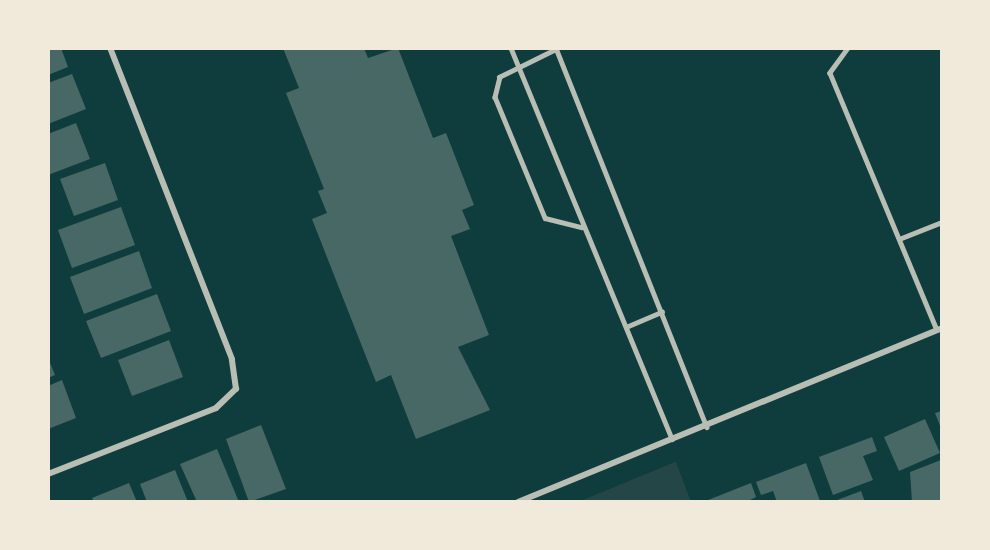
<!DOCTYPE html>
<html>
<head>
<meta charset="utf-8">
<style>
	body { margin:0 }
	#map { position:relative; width:990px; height:550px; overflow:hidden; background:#0f3d3e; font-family:Jost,sans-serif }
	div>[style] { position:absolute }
	.green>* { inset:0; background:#244646 }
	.building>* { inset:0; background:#486865 }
	.service>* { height:4.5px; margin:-2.25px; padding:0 2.25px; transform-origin:2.25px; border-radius:2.25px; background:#b8beb3 }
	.minor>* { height:6px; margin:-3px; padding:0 3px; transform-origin:3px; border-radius:3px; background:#b8beb3 }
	span { translate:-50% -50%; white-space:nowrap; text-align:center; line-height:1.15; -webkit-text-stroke:6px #f1e9da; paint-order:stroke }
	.frame { position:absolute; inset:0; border:50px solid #f1e9da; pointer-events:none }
</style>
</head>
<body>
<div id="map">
	<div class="green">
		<div style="clip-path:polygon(676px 462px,691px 502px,578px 502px,675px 462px)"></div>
	</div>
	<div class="building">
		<div style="clip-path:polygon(48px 48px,61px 48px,68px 67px,48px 75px)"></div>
		<div style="clip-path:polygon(283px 48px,364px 48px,368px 58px,398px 48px,433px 138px,446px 133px,474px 205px,462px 210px,470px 229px,451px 236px,489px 335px,458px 347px,490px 410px,416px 439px,391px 375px,376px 382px,312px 219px,327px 213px,318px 191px,324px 189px,286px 93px,299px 88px)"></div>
		<div style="clip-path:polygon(72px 74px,86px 109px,48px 124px,48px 83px)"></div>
		<div style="clip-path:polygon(76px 123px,90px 159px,48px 175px,48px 134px)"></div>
		<div style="clip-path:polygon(105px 163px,118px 200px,74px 216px,60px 179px)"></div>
		<div style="clip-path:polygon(121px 207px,135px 245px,72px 268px,58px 230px)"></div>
		<div style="clip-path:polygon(139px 251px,152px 288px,84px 314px,70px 277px)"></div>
		<div style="clip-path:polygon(157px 294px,171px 331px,101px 358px,86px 321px)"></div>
		<div style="clip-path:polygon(169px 340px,183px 377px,132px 396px,118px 360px)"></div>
		<div style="clip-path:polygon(48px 358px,55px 375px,48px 378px)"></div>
		<div style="clip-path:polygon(62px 380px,76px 418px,48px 429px,48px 386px)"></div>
		<div style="clip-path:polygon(942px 411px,942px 431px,935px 413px)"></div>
		<div style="clip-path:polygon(925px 419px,940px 453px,899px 471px,884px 437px)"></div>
		<div style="clip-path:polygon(261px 425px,286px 489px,249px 502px,226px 439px)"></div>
		<div style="clip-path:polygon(872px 437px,877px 451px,863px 456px,873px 480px,833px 495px,819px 457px)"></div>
		<div style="clip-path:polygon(217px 449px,239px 502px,197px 502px,180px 464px)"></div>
		<div style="clip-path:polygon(941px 460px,942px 501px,912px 502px,910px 472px)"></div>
		<div style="clip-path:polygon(806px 463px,820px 501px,777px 502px,773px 491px,761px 495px,756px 482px)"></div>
		<div style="clip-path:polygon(175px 470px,188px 502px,147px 502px,140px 484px)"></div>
		<div style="clip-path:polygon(129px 483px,137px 502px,94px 502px,92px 498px)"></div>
		<div style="clip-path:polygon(751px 483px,756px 497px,746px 502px,703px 502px)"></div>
		<div style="clip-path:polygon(861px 491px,865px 502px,832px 502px)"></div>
	</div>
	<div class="service">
		<div style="left:511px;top:48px;width:423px;rotate:67.6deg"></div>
		<div style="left:556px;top:48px;width:408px;rotate:68.3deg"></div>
		<div style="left:848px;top:48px;width:31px;rotate:126deg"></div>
		<div style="left:830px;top:73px;width:278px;rotate:67.4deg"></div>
		<div style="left:557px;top:49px;width:64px;rotate:153.8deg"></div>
		<div style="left:500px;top:77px;width:21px;rotate:104deg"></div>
		<div style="left:495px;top:97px;width:131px;rotate:67.5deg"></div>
		<div style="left:545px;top:218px;width:38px;rotate:14deg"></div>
		<div style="left:899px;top:239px;width:46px;rotate:-21.6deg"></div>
		<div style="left:626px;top:327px;width:39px;rotate:-23deg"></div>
	</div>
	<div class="minor">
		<div style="left:48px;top:474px;width:180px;rotate:-21.4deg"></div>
		<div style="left:216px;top:408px;width:28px;rotate:-44deg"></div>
		<div style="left:236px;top:389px;width:30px;rotate:-98deg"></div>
		<div style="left:232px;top:359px;width:334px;rotate:-111.4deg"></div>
		<div style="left:518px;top:502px;width:458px;rotate:-22.3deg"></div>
	</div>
	<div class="frame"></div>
</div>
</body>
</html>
